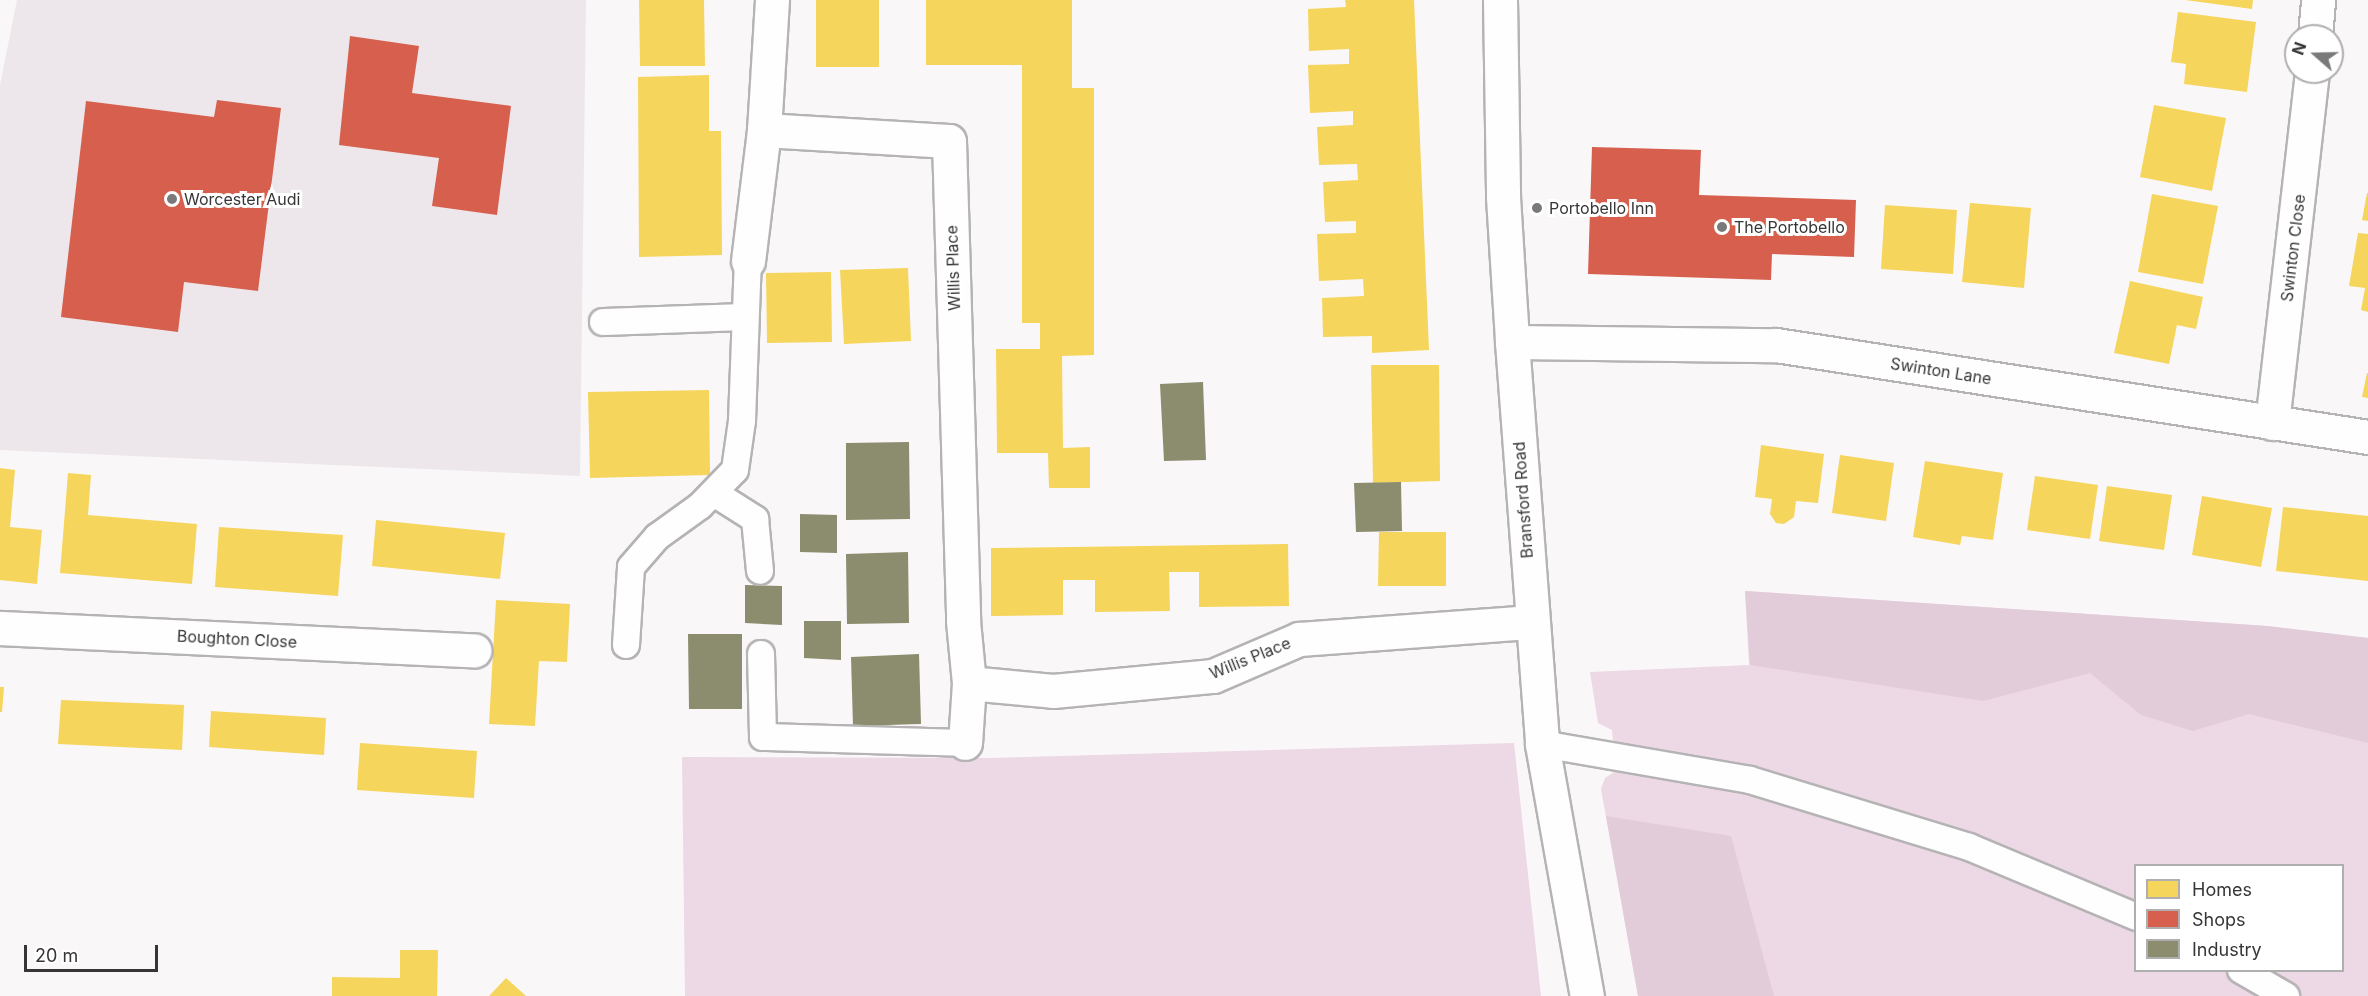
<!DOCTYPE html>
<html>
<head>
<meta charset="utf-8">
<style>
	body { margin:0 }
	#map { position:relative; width:2368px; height:996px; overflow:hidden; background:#faf7f9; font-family:Inter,sans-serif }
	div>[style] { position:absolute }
	.built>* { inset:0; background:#ede7eb }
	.green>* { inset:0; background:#edd8e5 }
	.forest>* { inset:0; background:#e2ccda }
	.homes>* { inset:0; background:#f6d55c }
	.shops>* { inset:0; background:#d6604d }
	.industry>* { inset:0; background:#8c8c6e }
	.roads { filter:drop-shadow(2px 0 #b5b3b4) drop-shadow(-2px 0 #b5b3b4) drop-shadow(0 2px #b5b3b4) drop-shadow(0 -2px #b5b3b4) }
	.service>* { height:26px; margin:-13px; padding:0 13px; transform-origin:13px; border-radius:13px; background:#fefefe }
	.minor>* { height:33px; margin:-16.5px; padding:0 16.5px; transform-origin:16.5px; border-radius:16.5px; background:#fefefe }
	.secondary>* { height:33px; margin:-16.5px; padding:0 16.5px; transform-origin:16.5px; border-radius:16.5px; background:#fefefe }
	.dots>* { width:16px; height:16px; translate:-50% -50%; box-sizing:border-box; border:3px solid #fff; border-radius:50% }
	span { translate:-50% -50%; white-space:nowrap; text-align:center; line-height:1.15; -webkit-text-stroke:6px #fff; paint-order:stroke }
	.poi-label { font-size:16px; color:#373637 }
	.left { translate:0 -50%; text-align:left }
	.street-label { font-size:16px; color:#373637 }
	.legend { position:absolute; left:2134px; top:864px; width:210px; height:108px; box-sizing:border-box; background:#fff; border:2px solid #afafaf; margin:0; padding:8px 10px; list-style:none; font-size:18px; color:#373637 }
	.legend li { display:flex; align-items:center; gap:12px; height:30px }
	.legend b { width:30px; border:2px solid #afafaf }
	.north { position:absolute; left:2284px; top:24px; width:60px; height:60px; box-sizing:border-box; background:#fff; border:2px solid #afafaf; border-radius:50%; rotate:290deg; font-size:16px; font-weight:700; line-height:24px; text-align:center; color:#373637 }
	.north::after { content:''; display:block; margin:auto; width:21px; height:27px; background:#7b7a7b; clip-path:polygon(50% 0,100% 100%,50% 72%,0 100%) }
	.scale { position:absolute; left:24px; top:945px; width:134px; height:27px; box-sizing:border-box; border:3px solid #373637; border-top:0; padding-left:8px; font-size:18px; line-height:21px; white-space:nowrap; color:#373637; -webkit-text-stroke:4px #fff; paint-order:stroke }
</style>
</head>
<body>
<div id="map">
	<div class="built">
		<div style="clip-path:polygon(17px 0,586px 0,580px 476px,0 450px,0 85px)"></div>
	</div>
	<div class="green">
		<div style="clip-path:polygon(evenodd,1745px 591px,2267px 626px,2368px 638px,2368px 996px,1638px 996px,1601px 789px,1605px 778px,1616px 771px,1612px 730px,1598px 723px,1590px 672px,1749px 665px,1745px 591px,2136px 866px,2342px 866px,2342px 970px,2136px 970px,2136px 866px)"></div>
		<div style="clip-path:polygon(1514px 743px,1541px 996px,685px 996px,682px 757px,989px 758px)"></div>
	</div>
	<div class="forest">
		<div style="clip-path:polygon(1745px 591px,2267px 626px,2368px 638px,2368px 743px,2249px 714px,2193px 731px,2141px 715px,2090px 673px,1983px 701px,1750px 665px)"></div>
		<div style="clip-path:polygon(1606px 816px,1731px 836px,1774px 996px,1638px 996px)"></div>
	</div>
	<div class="homes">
		<div style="clip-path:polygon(639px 0,704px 0,705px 66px,640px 66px)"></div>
		<div style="clip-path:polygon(816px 0,879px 0,879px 67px,816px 67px)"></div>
		<div style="clip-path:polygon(926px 0,1072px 0,1072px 88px,1094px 88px,1094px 355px,1062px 356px,1063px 448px,1090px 447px,1090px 488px,1049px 488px,1048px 453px,997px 453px,996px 349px,1040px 349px,1040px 323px,1022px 323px,1022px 65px,926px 65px)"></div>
		<div style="clip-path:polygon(1345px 0,1414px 0,1429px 350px,1372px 353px,1372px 336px,1323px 337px,1322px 298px,1364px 296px,1363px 279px,1319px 281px,1317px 234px,1356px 233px,1356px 221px,1325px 222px,1323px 182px,1358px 180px,1357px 164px,1319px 165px,1317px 127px,1353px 125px,1353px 111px,1310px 113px,1308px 65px,1349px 64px,1349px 49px,1309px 51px,1308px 9px,1346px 7px)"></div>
		<div style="clip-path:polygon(2185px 0,2253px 0,2252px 9px)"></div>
		<div style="clip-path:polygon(2178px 12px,2256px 22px,2247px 92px,2184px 84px,2186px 64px,2171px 62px)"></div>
		<div style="clip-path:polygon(709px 75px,709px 131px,721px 131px,722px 255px,639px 257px,638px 77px)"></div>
		<div style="clip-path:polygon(2154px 105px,2226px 118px,2212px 191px,2140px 177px)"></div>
		<div style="clip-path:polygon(2367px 193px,2368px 193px,2368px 221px,2362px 220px)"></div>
		<div style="clip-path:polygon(2152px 194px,2218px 206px,2203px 284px,2138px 272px)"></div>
		<div style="clip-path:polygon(1970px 203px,2031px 208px,2024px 288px,1962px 282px)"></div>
		<div style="clip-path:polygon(1885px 205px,1957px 210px,1953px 274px,1881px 269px)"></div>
		<div style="clip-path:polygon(2358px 233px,2368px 234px,2368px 312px,2361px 310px,2365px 288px,2349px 286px)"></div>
		<div style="clip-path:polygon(908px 268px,911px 341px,844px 344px,840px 270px)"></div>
		<div style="clip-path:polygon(831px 272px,832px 342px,767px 343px,766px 273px)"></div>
		<div style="clip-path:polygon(2130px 281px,2203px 297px,2196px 329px,2177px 325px,2169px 364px,2114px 353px)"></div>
		<div style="clip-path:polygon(1371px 365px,1439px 365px,1440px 481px,1373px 483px)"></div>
		<div style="clip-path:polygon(2367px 373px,2368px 373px,2368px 398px,2362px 397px)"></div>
		<div style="clip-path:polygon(709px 390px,710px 475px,590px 478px,588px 392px)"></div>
		<div style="clip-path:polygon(1761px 445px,1824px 454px,1818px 503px,1796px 501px,1794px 517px,1784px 524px,1776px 523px,1770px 514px,1772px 499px,1755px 497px)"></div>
		<div style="clip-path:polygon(1840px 455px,1894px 463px,1886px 521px,1832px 513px)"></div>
		<div style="clip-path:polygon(1925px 461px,2003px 473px,1993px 540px,1962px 536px,1960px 545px,1913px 537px)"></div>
		<div style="clip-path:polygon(0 468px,15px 470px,10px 527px,42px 530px,37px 584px,0 580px)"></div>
		<div style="clip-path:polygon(68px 473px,91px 475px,88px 515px,197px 524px,192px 584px,60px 573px)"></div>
		<div style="clip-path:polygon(2035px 476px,2098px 485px,2090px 539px,2027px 530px)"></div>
		<div style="clip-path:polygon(2107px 486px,2172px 495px,2164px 550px,2099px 541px)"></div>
		<div style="clip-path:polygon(2202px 496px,2272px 508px,2261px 567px,2192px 555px)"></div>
		<div style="clip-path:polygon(2283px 507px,2368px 516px,2368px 581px,2276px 571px)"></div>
		<div style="clip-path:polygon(376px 520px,505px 533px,500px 579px,372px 566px)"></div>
		<div style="clip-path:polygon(219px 527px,343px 535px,338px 596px,215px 587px)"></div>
		<div style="clip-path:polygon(1379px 532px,1446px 532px,1446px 586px,1378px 586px)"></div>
		<div style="clip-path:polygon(1288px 544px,1289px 606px,1199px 607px,1199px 572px,1169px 572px,1170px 611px,1095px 612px,1095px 580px,1063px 580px,1063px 615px,991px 616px,991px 548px)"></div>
		<div style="clip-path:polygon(496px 600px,570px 604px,567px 662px,539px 661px,535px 726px,489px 724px)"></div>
		<div style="clip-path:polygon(0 687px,4px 687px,2px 712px,0 712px)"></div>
		<div style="clip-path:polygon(61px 700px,184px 705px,182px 750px,58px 744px)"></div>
		<div style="clip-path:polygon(211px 711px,326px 718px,324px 755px,209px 747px)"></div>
		<div style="clip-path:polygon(360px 743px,477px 751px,474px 798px,357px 790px)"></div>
		<div style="clip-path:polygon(400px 950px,438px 950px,437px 996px,332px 996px,332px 977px,400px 978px)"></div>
		<div style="clip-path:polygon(506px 978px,526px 996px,489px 996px)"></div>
	</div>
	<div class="shops">
		<div style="clip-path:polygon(350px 36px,419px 46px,412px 93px,511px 106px,497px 215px,432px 206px,439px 158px,339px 145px)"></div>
		<div style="clip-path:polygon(217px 100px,281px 108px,258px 291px,184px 282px,178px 332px,61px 317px,86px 101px,214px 117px)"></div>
		<div style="clip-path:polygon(1592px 147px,1701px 150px,1699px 195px,1856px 200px,1854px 257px,1772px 254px,1771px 280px,1588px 274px)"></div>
	</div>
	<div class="industry">
		<div style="clip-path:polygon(1203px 382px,1206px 460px,1164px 461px,1160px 384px)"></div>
		<div style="clip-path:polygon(909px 442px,910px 519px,846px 520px,846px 443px)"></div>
		<div style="clip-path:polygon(1401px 482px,1402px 531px,1356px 532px,1354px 483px)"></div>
		<div style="clip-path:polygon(800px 514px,837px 515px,837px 553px,800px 552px)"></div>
		<div style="clip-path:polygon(908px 552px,909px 623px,847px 624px,846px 554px)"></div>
		<div style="clip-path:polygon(745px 585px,782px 586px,782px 625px,745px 623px)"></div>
		<div style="clip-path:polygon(804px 621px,841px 621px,841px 660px,804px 658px)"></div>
		<div style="clip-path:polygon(688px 634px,742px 634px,742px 709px,689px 709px)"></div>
		<div style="clip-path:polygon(919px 654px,921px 724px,853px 726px,851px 657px)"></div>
	</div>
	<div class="roads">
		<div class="service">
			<div style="left:603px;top:322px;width:142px;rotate:-2deg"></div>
			<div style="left:714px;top:493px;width:49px;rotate:32.4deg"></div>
			<div style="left:755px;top:519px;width:52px;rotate:84.5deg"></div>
			<div style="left:626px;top:645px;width:78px;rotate:-86.3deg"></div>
			<div style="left:631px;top:567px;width:40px;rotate:-49deg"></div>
			<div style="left:657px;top:537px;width:53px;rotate:-35.8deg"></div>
			<div style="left:700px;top:506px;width:50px;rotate:-45.8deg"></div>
			<div style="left:735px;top:470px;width:49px;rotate:-81.9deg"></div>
			<div style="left:742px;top:421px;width:160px;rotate:-87.9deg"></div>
			<div style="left:761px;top:654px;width:83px;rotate:88.6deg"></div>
			<div style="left:763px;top:737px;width:202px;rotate:1.7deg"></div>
			<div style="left:1542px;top:744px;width:211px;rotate:9.8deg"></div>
			<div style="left:1750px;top:780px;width:229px;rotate:17deg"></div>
			<div style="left:1969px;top:847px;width:181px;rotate:22.7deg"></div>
			<div style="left:2241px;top:970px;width:52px;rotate:30deg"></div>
		</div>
		<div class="minor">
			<div style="left:772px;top:0;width:130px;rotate:93.5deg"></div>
			<div style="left:764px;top:130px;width:185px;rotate:3.4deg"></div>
			<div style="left:949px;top:141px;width:480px;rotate:88.3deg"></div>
			<div style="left:963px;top:621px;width:62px;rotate:84.5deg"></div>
			<div style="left:969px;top:683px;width:60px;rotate:93.8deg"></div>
			<div style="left:2315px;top:36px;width:36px;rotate:-85deg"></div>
			<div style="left:748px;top:261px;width:132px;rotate:-83deg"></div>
			<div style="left:1512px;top:342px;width:264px;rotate:0.7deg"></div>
			<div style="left:1776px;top:345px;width:599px;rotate:8.83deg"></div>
			<div style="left:2272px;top:423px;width:353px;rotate:-83.5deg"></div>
			<div style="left:0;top:628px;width:475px;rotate:2.7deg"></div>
			<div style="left:969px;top:683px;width:84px;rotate:5.4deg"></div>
			<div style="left:1053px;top:691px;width:161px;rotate:-5.4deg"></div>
			<div style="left:1213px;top:676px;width:94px;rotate:-23.3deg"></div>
			<div style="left:1299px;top:639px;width:234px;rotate:-4.2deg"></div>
		</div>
		<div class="secondary">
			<div style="left:1500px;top:0;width:197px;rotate:89.1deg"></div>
			<div style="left:1503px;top:197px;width:145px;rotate:86.4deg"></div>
			<div style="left:1512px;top:342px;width:403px;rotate:85.7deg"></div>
			<div style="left:1542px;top:744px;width:256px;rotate:79.9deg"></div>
		</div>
	</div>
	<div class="dots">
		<div style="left:172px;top:199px;background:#7b7a7b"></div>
		<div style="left:1537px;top:208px;background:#7b7a7b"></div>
		<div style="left:1722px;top:227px;background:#7b7a7b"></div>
	</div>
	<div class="poi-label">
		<span class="left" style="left:184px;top:199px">Worcester Audi</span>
		<span class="left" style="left:1549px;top:208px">Portobello Inn</span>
		<span class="left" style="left:1734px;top:227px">The Portobello</span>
	</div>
	<div class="street-label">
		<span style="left:2293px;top:248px;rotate:-83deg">Swinton Close</span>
		<span style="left:953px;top:268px;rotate:-92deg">Willis Place</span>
		<span style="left:1941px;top:371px;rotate:9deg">Swinton Lane</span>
		<span style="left:1523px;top:500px;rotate:-94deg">Bransford Road</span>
		<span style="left:237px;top:639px;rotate:3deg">Boughton Close</span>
		<span style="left:1250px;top:658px;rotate:-22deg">Willis Place</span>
	</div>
	<ul class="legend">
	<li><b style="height:16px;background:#f6d55c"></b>Homes</li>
	<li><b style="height:16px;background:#d6604d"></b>Shops</li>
	<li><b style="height:16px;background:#8c8c6e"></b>Industry</li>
	</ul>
	<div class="north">N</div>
	<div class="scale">20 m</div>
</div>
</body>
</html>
